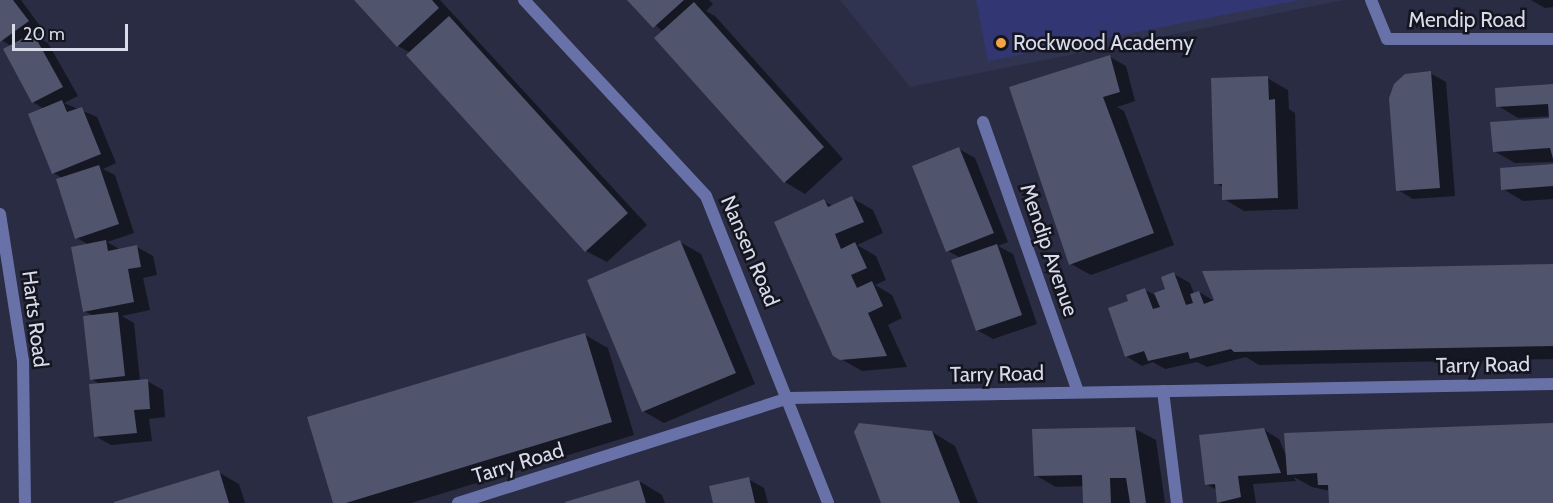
<!DOCTYPE html>
<html>
<head>
<meta charset="utf-8">
<style>
	body { margin:0 }
	#map { position:relative; width:1553px; height:503px; overflow:hidden; background:#292c42; font-family:Cabin,sans-serif }
	div>[style] { position:absolute }
	.built>* { inset:0; background:#303450 }
	.green>* { inset:0; background:#323773 }
	.shadow>* { inset:0; background:#0007 }
	.building>* { inset:0; background:#50546c }
	.minor>* { height:12px; margin:-6px; padding:0 6px; transform-origin:6px; border-radius:6px; background:#6972a8 }
	.dots>* { width:16px; height:16px; translate:-50% -50%; box-sizing:border-box; border:3px solid #14151f; border-radius:50% }
	span { translate:-50% -50%; white-space:nowrap; text-align:center; line-height:1.15; -webkit-text-stroke:5px #14151f; paint-order:stroke }
	.street-label { font-size:21px; color:#d8dbea }
	.poi-label { font-size:21px; color:#d8dbea }
	.left { translate:0 -50%; text-align:left }
	.scale { position:absolute; left:12px; top:24px; width:116px; height:27px; box-sizing:border-box; border:3px solid #d8dbea; border-top:0; padding-left:8px; font-size:18px; line-height:21px; white-space:nowrap; color:#d8dbea; -webkit-text-stroke:4px #14151f; paint-order:stroke }
</style>
</head>
<body>
<div id="map">
	<div class="built">
		<div style="clip-path:polygon(840px 0,1344px 0,910px 87px)"></div>
	</div>
	<div class="green">
		<div style="clip-path:polygon(976px 0,1300px 0,988px 61px)"></div>
	</div>
	<div class="shadow">
		<div style="clip-path:polygon(0 0,21px 0,43px 30px,36px 36px,48px 43px,78px 96px,64px 103px,97px 117px,116px 163px,103px 169px,115px 175px,134px 233px,107px 242px,121px 250px,137px 247px,153px 256px,157px 275px,143px 278px,150px 310px,122px 316px,134px 323px,140px 381px,147px 381px,163px 390px,165px 417px,149px 419px,152px 441px,111px 445px,95px 436px,102px 385px,91px 379px,94px 316px,84px 311px,89px 245px,77px 238px,62px 178px,54px 173px,44px 109px,33px 102px,11px 46px,0 39px)"></div>
		<div style="clip-path:polygon(356px 0,440px 0,647px 225px,607px 262px,586px 251px,411px 53px,398px 46px)"></div>
		<div style="clip-path:polygon(629px 0,709px 0,713px 4px,706px 11px,715px 16px,843px 159px,805px 194px,785px 182px,663px 32px)"></div>
		<div style="clip-path:polygon(1531px 0,1553px 0,1553px 7px,1545px 8px)"></div>
		<div style="clip-path:polygon(1110px 57px,1126px 66px,1135px 101px,1117px 107px,1124px 111px,1174px 245px,1091px 275px,1071px 264px,1011px 88px)"></div>
		<div style="clip-path:polygon(1430px 73px,1446px 82px,1455px 196px,1413px 199px,1398px 190px)"></div>
		<div style="clip-path:polygon(1267px 78px,1288px 90px,1289px 109px,1295px 113px,1298px 209px,1244px 211px,1224px 199px,1223px 187px,1216px 183px)"></div>
		<div style="clip-path:polygon(1553px 85px,1553px 162px,1515px 163px,1494px 151px,1551px 120px,1551px 116px,1518px 118px,1498px 106px)"></div>
		<div style="clip-path:polygon(959px 149px,975px 158px,1008px 242px,998px 246px,1013px 254px,1037px 324px,993px 339px,977px 330px,961px 258px,948px 251px)"></div>
		<div style="clip-path:polygon(1553px 166px,1553px 199px,1523px 201px,1503px 189px)"></div>
		<div style="clip-path:polygon(852px 198px,873px 210px,883px 233px,857px 245px,876px 256px,886px 280px,875px 285px,892px 295px,902px 318px,888px 325px,907px 367px,862px 371px,834px 355px,824px 201px,833px 206px)"></div>
		<div style="clip-path:polygon(680px 242px,701px 254px,755px 384px,664px 423px,643px 411px)"></div>
		<div style="clip-path:polygon(1553px 265px,1553px 359px,1259px 365px,1246px 357px,1207px 367px,1197px 362px,1165px 369px,1153px 362px,1142px 366px,1126px 356px,1130px 302px,1145px 290px,1157px 296px,1167px 290px,1174px 274px,1190px 283px,1194px 294px,1199px 292px,1216px 302px)"></div>
		<div style="clip-path:polygon(585px 335px,608px 348px,634px 435px,411px 503px,335px 503px)"></div>
		<div style="clip-path:polygon(1553px 425px,1553px 503px,1331px 503px,1330px 491px,1312px 487px,1294px 477px,1296px 481px,1253px 484px,1256px 503px,1218px 503px,1217px 490px,1206px 484px,1263px 429px,1279px 439px,1287px 458px)"></div>
		<div style="clip-path:polygon(1135px 429px,1156px 440px,1165px 503px,1084px 503px,1084px 486px,1056px 487px,1035px 475px)"></div>
		<div style="clip-path:polygon(932px 432px,955px 446px,978px 503px,883px 503px)"></div>
		<div style="clip-path:polygon(218px 472px,239px 484px,245px 503px,118px 503px)"></div>
		<div style="clip-path:polygon(748px 479px,764px 488px,768px 503px,714px 503px)"></div>
		<div style="clip-path:polygon(639px 481px,662px 495px,665px 503px,568px 503px)"></div>
	</div>
	<div class="building">
		<div style="clip-path:polygon(0 0,13px 0,29px 21px,0 42px)"></div>
		<div style="clip-path:polygon(354px 0,432px 0,439px 8px,397px 47px)"></div>
		<div style="clip-path:polygon(627px 0,684px 0,653px 28px)"></div>
		<div style="clip-path:polygon(694px 2px,824px 147px,784px 183px,654px 38px)"></div>
		<div style="clip-path:polygon(449px 16px,628px 213px,585px 252px,406px 55px)"></div>
		<div style="clip-path:polygon(33px 33px,63px 87px,32px 103px,3px 49px)"></div>
		<div style="clip-path:polygon(1110px 55px,1120px 92px,1103px 97px,1154px 233px,1069px 265px,1009px 87px)"></div>
		<div style="clip-path:polygon(1431px 71px,1440px 188px,1396px 191px,1389px 98px,1394px 84px,1405px 74px)"></div>
		<div style="clip-path:polygon(1268px 76px,1269px 100px,1275px 99px,1278px 198px,1222px 200px,1222px 184px,1214px 184px,1211px 78px)"></div>
		<div style="clip-path:polygon(1553px 84px,1553px 159px,1550px 148px,1493px 152px,1490px 122px,1549px 118px,1548px 104px,1496px 107px,1495px 88px)"></div>
		<div style="clip-path:polygon(62px 100px,67px 112px,82px 107px,101px 154px,52px 174px,28px 114px)"></div>
		<div style="clip-path:polygon(959px 147px,994px 233px,946px 252px,912px 166px)"></div>
		<div style="clip-path:polygon(1553px 164px,1553px 186px,1501px 190px,1500px 168px)"></div>
		<div style="clip-path:polygon(99px 165px,119px 224px,75px 239px,56px 179px)"></div>
		<div style="clip-path:polygon(852px 196px,864px 222px,835px 234px,841px 249px,855px 242px,867px 268px,851px 275px,857px 288px,872px 281px,883px 306px,868px 313px,887px 356px,840px 360px,833px 356px,774px 222px,824px 199px,828px 207px)"></div>
		<div style="clip-path:polygon(106px 240px,108px 251px,137px 245px,141px 267px,128px 269px,134px 302px,83px 312px,71px 247px)"></div>
		<div style="clip-path:polygon(680px 240px,736px 373px,642px 412px,587px 280px)"></div>
		<div style="clip-path:polygon(997px 244px,1022px 315px,976px 331px,951px 260px)"></div>
		<div style="clip-path:polygon(1553px 264px,1553px 346px,1234px 352px,1231px 349px,1190px 359px,1188px 352px,1148px 361px,1144px 351px,1125px 357px,1108px 308px,1128px 301px,1126px 295px,1145px 288px,1153px 309px,1160px 307px,1154px 293px,1165px 289px,1161px 277px,1174px 272px,1186px 305px,1193px 303px,1190px 294px,1199px 291px,1204px 304px,1214px 300px,1202px 271px)"></div>
		<div style="clip-path:polygon(118px 312px,125px 376px,90px 380px,83px 316px)"></div>
		<div style="clip-path:polygon(585px 333px,612px 422px,346px 503px,333px 503px,307px 417px)"></div>
		<div style="clip-path:polygon(148px 379px,150px 409px,134px 410px,137px 433px,94px 437px,89px 384px)"></div>
		<div style="clip-path:polygon(859px 423px,932px 431px,960px 503px,881px 503px,854px 432px)"></div>
		<div style="clip-path:polygon(1553px 423px,1553px 503px,1329px 503px,1328px 485px,1318px 485px,1317px 473px,1287px 475px,1284px 433px)"></div>
		<div style="clip-path:polygon(1135px 427px,1146px 503px,1130px 503px,1126px 478px,1110px 478px,1111px 503px,1083px 503px,1082px 475px,1034px 476px,1032px 429px)"></div>
		<div style="clip-path:polygon(1264px 428px,1281px 473px,1238px 476px,1241px 497px,1217px 503px,1215px 484px,1205px 485px,1199px 435px)"></div>
		<div style="clip-path:polygon(219px 470px,229px 503px,114px 503px,114px 502px)"></div>
		<div style="clip-path:polygon(749px 477px,755px 503px,713px 503px,709px 486px)"></div>
		<div style="clip-path:polygon(639px 480px,646px 503px,565px 503px,565px 502px)"></div>
	</div>
	<div class="minor">
		<div style="left:524px;top:0;width:267px;rotate:47.1deg"></div>
		<div style="left:706px;top:196px;width:330px;rotate:68.3deg"></div>
		<div style="left:1371px;top:0;width:42px;rotate:67.7deg"></div>
		<div style="left:1387px;top:39px;width:166px"></div>
		<div style="left:983px;top:122px;width:286px;rotate:70.6deg"></div>
		<div style="left:0;top:214px;width:149px;rotate:81.1deg"></div>
		<div style="left:23px;top:361px;width:142px;rotate:89.2deg"></div>
		<div style="left:1163px;top:391px;width:113px;rotate:82.9deg"></div>
		<div style="left:458px;top:503px;width:347px;rotate:-17.6deg"></div>
		<div style="left:789px;top:398px;width:764px;rotate:-1.05deg"></div>
	</div>
	<div class="dots">
		<div style="left:1001px;top:43px;background:#f4a345"></div>
	</div>
	<div class="street-label">
		<span style="left:1467px;top:20px">Mendip Road</span>
		<span style="left:1049px;top:250px;rotate:71deg">Mendip Avenue</span>
		<span style="left:750px;top:251px;rotate:67deg">Nansen Road</span>
		<span style="left:35px;top:319px;rotate:83deg">Harts Road</span>
		<span style="left:1483px;top:365px;rotate:-1deg">Tarry Road</span>
		<span style="left:997px;top:374px;rotate:-1deg">Tarry Road</span>
		<span style="left:518px;top:463px;rotate:-17deg">Tarry Road</span>
	</div>
	<div class="poi-label">
		<span class="left" style="left:1013px;top:43px">Rockwood Academy</span>
	</div>
	<div class="scale">20 m</div>
</div>
</body>
</html>
